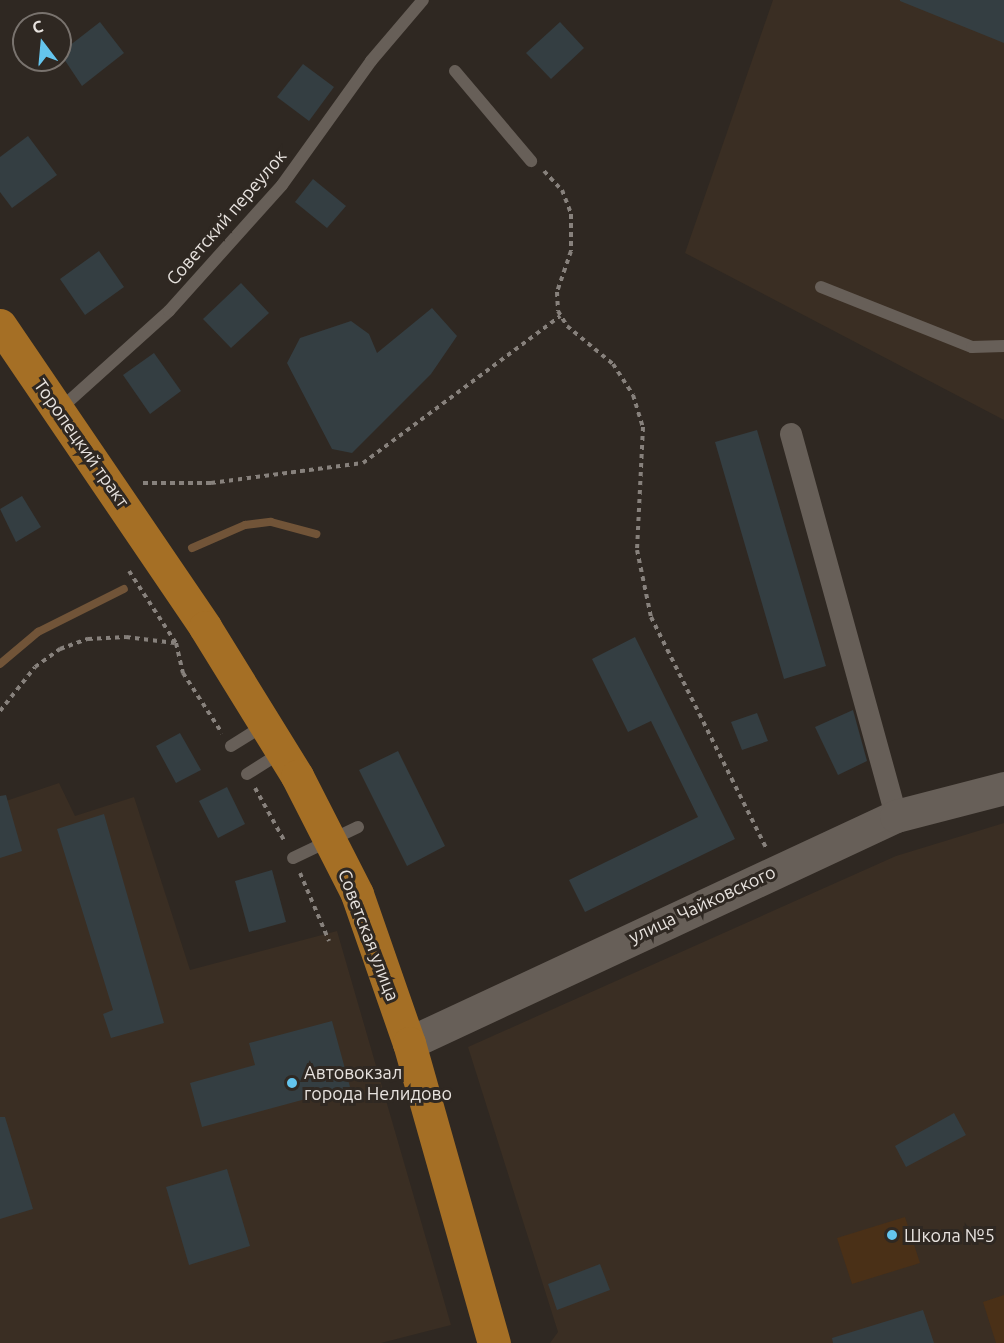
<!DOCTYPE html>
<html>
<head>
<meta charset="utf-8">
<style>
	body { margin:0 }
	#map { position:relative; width:1004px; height:1343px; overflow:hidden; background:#2f2822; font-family:Ubuntu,sans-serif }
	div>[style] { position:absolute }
	.built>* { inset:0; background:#3a2e23 }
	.green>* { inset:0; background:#4a3017 }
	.stream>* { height:8px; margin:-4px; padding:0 4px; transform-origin:4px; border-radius:4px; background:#715438 }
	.building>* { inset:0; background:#343e42 }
	.path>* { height:4px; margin-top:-2px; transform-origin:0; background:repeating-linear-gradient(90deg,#87817c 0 4.5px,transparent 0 9px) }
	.lane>* { height:12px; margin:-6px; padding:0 6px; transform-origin:6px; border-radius:6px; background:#675f58 }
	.street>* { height:22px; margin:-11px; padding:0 11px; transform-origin:11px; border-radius:11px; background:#675f58 }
	.secondary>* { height:33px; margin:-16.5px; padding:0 16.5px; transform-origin:16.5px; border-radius:16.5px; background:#675f58 }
	.primary>* { height:33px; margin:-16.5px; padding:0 16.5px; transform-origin:16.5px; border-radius:16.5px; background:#a56f25 }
	.dots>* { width:16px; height:16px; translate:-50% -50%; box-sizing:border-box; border:3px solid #2f2822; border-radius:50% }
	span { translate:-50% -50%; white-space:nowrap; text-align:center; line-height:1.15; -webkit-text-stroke:6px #2f2822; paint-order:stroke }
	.street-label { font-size:18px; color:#e8e3df }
	.poi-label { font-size:18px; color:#e8e3df }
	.left { translate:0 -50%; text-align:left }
	.north { position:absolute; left:12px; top:12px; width:60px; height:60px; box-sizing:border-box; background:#2f2822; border:2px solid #79736e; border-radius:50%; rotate:344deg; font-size:16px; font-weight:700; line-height:24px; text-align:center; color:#e8e3df }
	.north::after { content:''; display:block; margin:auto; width:21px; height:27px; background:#64c5ee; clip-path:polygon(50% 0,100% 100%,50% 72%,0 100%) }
</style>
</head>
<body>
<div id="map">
	<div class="built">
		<div style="clip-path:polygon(773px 0,1004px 0,1004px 420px,685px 253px)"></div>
		<div style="clip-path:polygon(59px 783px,75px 816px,134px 797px,190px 970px,337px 931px,451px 1325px,381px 1343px,0 1343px,0 803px)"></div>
		<div style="clip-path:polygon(1004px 823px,1004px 1343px,550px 1343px,558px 1332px,468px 1047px,896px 856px)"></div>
	</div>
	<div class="green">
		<div style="clip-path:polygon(905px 1217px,920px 1263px,852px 1284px,837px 1238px)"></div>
		<div style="clip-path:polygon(1004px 1295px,1004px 1343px,996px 1343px,983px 1302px)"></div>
	</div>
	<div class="stream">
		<div style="left:192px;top:548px;width:58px;rotate:-23.5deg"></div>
		<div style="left:245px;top:525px;width:26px;rotate:-7deg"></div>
		<div style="left:271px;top:522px;width:47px;rotate:14.9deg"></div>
		<div style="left:0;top:664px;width:50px;rotate:-40.1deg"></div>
		<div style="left:38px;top:632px;width:96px;rotate:-26.6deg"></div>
	</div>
	<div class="building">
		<div style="clip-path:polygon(900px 0,1004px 0,1004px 43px,900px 1px)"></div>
		<div style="clip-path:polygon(100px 22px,124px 53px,82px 86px,60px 53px)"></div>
		<div style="clip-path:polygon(560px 22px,584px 48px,551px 79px,526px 53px)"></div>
		<div style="clip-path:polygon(303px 64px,334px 87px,309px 121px,277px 97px)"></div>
		<div style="clip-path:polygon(28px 136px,57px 175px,12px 208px,0 192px,0 157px)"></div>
		<div style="clip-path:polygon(313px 179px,346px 206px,327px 228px,295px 202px)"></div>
		<div style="clip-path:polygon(99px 251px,124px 287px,85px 315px,60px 279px)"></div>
		<div style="clip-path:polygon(241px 283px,269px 313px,231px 348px,203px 319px)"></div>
		<div style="clip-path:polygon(432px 308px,457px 336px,431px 374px,352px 453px,332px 449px,287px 363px,300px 338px,351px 321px,369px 334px,377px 353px)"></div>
		<div style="clip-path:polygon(154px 353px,181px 391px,150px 414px,123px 375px)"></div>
		<div style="clip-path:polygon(757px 430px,826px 666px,784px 679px,715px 442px)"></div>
		<div style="clip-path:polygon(22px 496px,41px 527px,16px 542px,0 509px)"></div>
		<div style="clip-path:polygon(635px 637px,735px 839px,585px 912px,569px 880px,698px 817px,651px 721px,628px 732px,592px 659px)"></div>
		<div style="clip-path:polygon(853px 710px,867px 761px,838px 775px,815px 727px)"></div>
		<div style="clip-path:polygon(757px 713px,768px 741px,742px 750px,731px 722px)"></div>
		<div style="clip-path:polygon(180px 733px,201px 770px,176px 783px,156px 746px)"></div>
		<div style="clip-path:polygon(398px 751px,445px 846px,407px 866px,359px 770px)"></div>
		<div style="clip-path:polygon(227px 787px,245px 824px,218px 838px,199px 801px)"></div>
		<div style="clip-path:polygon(6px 795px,22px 851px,0 858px,0 796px)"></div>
		<div style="clip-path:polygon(104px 814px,164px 1023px,111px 1038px,103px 1014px,113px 1010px,57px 829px)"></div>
		<div style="clip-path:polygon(272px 870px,286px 922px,249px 932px,235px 881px)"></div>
		<div style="clip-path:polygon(332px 1021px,350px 1087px,202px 1127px,190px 1083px,255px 1065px,249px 1043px)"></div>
		<div style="clip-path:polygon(954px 1113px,966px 1135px,906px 1167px,895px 1146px)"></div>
		<div style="clip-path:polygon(0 1117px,5px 1117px,33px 1209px,0 1219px)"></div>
		<div style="clip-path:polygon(227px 1169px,250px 1246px,189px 1265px,166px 1187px)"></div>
		<div style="clip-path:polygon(600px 1264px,610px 1290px,557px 1310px,548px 1284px)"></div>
		<div style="clip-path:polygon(923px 1310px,934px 1343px,833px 1343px,832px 1338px)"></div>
	</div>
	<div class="path">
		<div style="left:544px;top:171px;width:26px;rotate:47deg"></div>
		<div style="left:562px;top:190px;width:26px;rotate:69deg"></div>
		<div style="left:571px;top:214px;width:37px;rotate:90deg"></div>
		<div style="left:571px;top:251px;width:43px;rotate:108.9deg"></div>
		<div style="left:557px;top:292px;width:19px;rotate:87deg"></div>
		<div style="left:558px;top:311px;width:17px;rotate:59deg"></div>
		<div style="left:567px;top:326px;width:60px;rotate:39.6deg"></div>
		<div style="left:613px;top:364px;width:37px;rotate:57deg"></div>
		<div style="left:633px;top:395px;width:34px;rotate:73deg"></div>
		<div style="left:643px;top:427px;width:123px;rotate:92.8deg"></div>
		<div style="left:637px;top:550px;width:68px;rotate:78.2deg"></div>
		<div style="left:651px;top:617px;width:258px;rotate:63.5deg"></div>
		<div style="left:143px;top:483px;width:68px"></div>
		<div style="left:211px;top:483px;width:153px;rotate:-7.5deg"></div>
		<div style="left:363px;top:463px;width:246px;rotate:-36.7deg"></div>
		<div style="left:129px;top:571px;width:86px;rotate:56.9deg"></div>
		<div style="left:176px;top:643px;width:31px;rotate:77deg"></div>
		<div style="left:183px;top:673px;width:72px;rotate:57deg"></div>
		<div style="left:0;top:711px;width:56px;rotate:-51.5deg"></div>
		<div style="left:35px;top:667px;width:31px;rotate:-36deg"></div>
		<div style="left:60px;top:649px;width:30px;rotate:-20deg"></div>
		<div style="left:88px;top:639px;width:38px;rotate:-3deg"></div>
		<div style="left:126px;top:637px;width:49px;rotate:7deg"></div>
		<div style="left:255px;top:788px;width:62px;rotate:60.9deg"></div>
		<div style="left:300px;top:873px;width:74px;rotate:66.9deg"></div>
	</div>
	<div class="lane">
		<div style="left:455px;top:71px;width:118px;rotate:49.8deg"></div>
		<div style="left:821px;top:287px;width:162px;rotate:21.7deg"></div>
		<div style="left:972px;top:347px;width:32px;rotate:-2deg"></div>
		<div style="left:59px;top:410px;width:148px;rotate:-42deg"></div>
		<div style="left:169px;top:311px;width:169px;rotate:-48.1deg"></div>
		<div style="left:282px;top:185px;width:153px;rotate:-54.3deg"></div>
		<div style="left:371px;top:61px;width:80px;rotate:-49.6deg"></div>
		<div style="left:231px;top:746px;width:40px;rotate:-32deg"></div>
		<div style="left:247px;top:774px;width:41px;rotate:-32.2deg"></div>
		<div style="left:293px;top:858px;width:72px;rotate:-25.5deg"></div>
	</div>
	<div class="street">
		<div style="left:791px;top:434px;width:396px;rotate:74.6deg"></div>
	</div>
	<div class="secondary">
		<div style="left:409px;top:1043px;width:537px;rotate:-24.99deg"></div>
		<div style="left:896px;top:816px;width:112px;rotate:-14.5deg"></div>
	</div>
	<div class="primary">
		<div style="left:0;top:325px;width:365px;rotate:55.8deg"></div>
		<div style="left:205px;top:627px;width:175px;rotate:58.3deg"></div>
		<div style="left:297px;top:776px;width:132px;rotate:63deg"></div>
		<div style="left:357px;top:894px;width:158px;rotate:70.8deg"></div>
		<div style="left:409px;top:1043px;width:312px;rotate:74.2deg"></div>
	</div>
	<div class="dots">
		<div style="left:292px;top:1083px;background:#64c5ee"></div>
		<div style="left:892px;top:1235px;background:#64c5ee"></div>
	</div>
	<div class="street-label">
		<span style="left:226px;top:217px;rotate:-49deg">Советский переулок</span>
		<span style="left:82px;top:443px;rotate:55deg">Торопецкий тракт</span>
		<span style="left:702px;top:904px;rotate:-25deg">улица Чайковского</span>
		<span style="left:369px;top:935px;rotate:69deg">Советская улица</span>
	</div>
	<div class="poi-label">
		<span class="left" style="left:304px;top:1083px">Автовокзал<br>города Нелидово</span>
		<span class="left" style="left:904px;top:1235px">Школа №5</span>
	</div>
	<div class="north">С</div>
</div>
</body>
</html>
